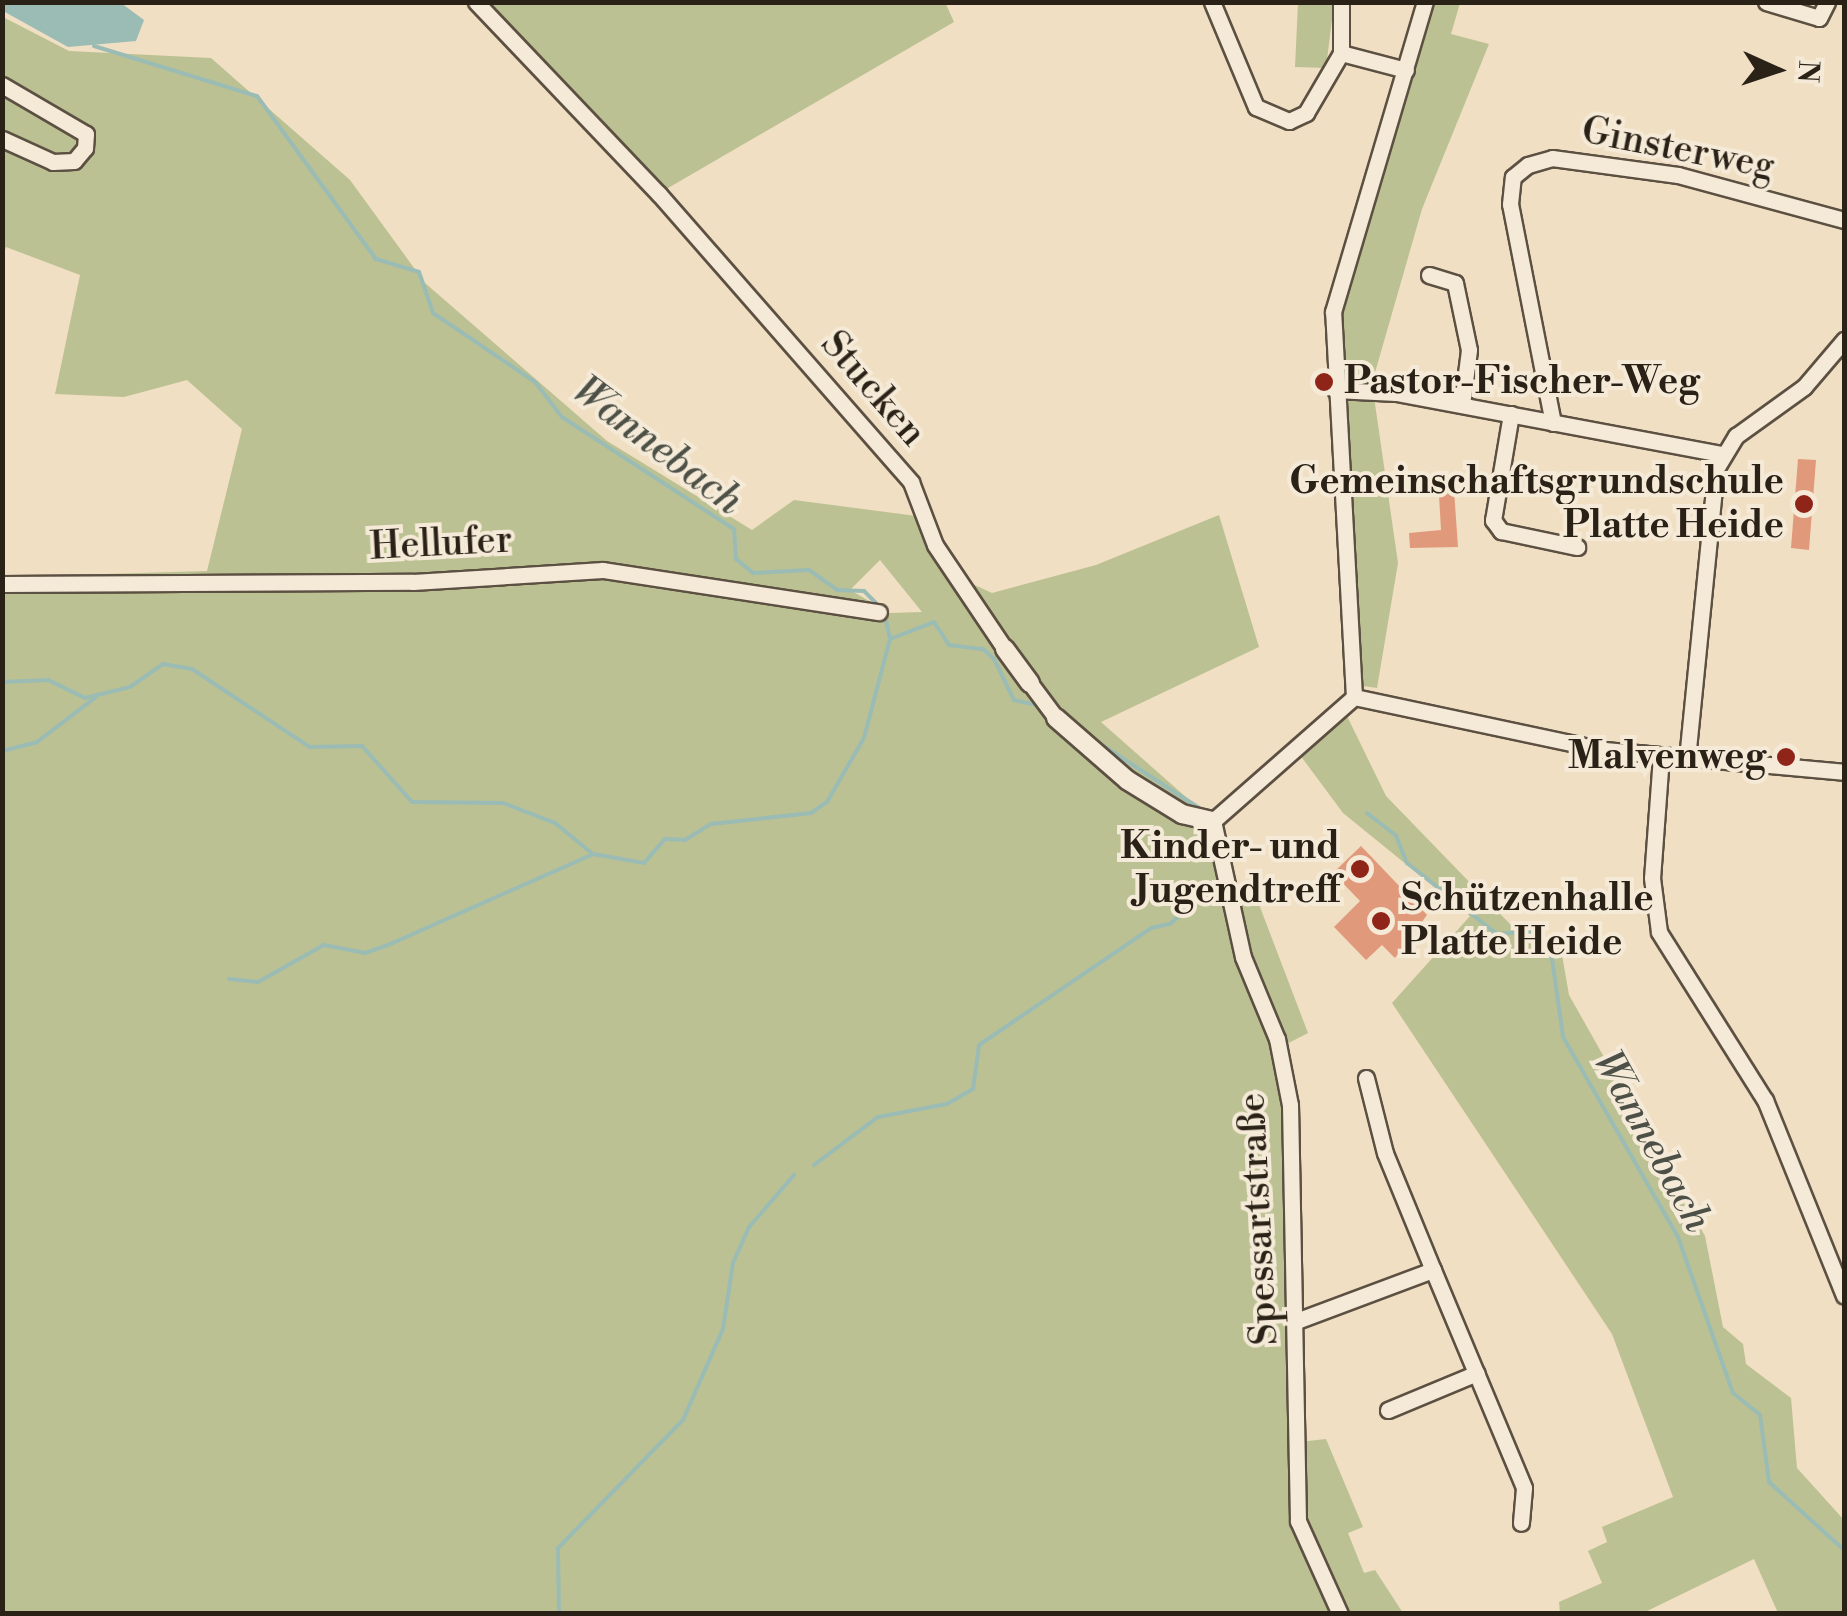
<!DOCTYPE html>
<html>
<head>
<meta charset="utf-8">
<style>
	body { margin:0 }
	#map { position:relative; width:1847px; height:1616px; overflow:hidden; background:#f0dfc2; font-family:"Libre Bodoni",serif }
	div>[style] { position:absolute }
	.green>* { inset:0; background:#bbc192 }
	.water>* { inset:0; background:#9abcb5 }
	.stream>* { height:4px; margin:-2px; padding:0 2px; transform-origin:2px; border-radius:2px; background:#9abcb5 }
	.building>* { inset:0; background:#e1997c }
	.roads { filter:drop-shadow(2px 0 #5c5042) drop-shadow(-2px 0 #5c5042) drop-shadow(0 2px #5c5042) drop-shadow(0 -2px #5c5042) }
	.minor>* { height:15px; margin:-7.5px; padding:0 7.5px; transform-origin:7.5px; border-radius:7.5px; background:#f5ead7 }
	.tertiary>* { height:18px; margin:-9px; padding:0 9px; transform-origin:9px; border-radius:9px; background:#f5ead7 }
	.dots>* { width:28px; height:28px; translate:-50% -50%; box-sizing:border-box; border:5px solid #f5ead7; border-radius:50% }
	span { translate:-50% -50%; white-space:nowrap; text-align:center; line-height:1.15; -webkit-text-stroke:8px #f5ead7; paint-order:stroke }
	.street-label { font-size:38px; color:#2a2117 }
	.poi-label { font-size:38px; color:#2a2117; font-weight:700 }
	.left { translate:0 -50%; text-align:left }
	.right { translate:-100% -50%; text-align:right }
	.water-label { font-size:40px; color:#4c5046; font-style:italic }
	.frame { position:absolute; inset:0; border:5px solid #2a2117; pointer-events:none }
	.north { position:absolute; left:1727px; top:20px; width:100px; height:100px; -webkit-text-stroke:8px #f5ead7; paint-order:stroke; rotate:93deg; font-size:28px; font-weight:700; line-height:40px; text-align:center; color:#2a2117 }
	.north::after { content:''; display:block; margin:auto; width:35px; height:45px; background:#2a2117; clip-path:polygon(50% 0,100% 100%,50% 72%,0 100%) }
</style>
</head>
<body>
<div id="map">
	<div class="green">
		<div style="clip-path:polygon(945px 2px,954px 22px,656px 195px,472px 3px)"></div>
		<div style="clip-path:polygon(1298px 3px,1334px 3px,1326px 68px,1295px 67px)"></div>
		<div style="clip-path:polygon(1429px 3px,1460px 3px,1451px 34px,1489px 44px,1422px 209px,1372px 383px,1398px 563px,1377px 688px,1363px 686px,1338px 319px)"></div>
		<div style="clip-path:polygon(evenodd,3px 17px,69px 51px,211px 58px,350px 180px,425px 283px,607px 441px,752px 530px,794px 500px,924px 517px,966px 581px,992px 593px,1096px 565px,1219px 515px,1259px 647px,1101px 722px,1213px 821px,1232px 906px,1257px 899px,1308px 1033px,1279px 1048px,1290px 1105px,1299px 1442px,1326px 1439px,1363px 1527px,1348px 1533px,1364px 1573px,1375px 1570px,1403px 1613px,3px 1613px,3px 577px,207px 571px,242px 429px,187px 380px,124px 397px,55px 394px,80px 275px,6px 247px,3px 255px,3px 17px,880px 560px,922px 612px,890px 613px,850px 590px,880px 560px)"></div>
		<div style="clip-path:polygon(1347px 716px,1386px 796px,1511px 925px,1561px 949px,1569px 995px,1705px 1236px,1723px 1327px,1743px 1344px,1746px 1364px,1791px 1398px,1797px 1468px,1844px 1520px,1844px 1613px,1778px 1613px,1754px 1559px,1643px 1613px,1560px 1613px,1559px 1602px,1602px 1583px,1588px 1551px,1607px 1542px,1602px 1527px,1673px 1497px,1612px 1334px,1392px 1003px,1470px 916px,1343px 813px,1300px 755px)"></div>
	</div>
	<div class="water">
		<div style="clip-path:polygon(2px 3px,121px 3px,144px 20px,136px 41px,68px 47px,3px 11px)"></div>
	</div>
	<div class="stream">
		<div style="left:94px;top:46px;width:170px;rotate:17.1deg"></div>
		<div style="left:257px;top:96px;width:202px;rotate:53.9deg"></div>
		<div style="left:376px;top:259px;width:45px;rotate:16.8deg"></div>
		<div style="left:419px;top:272px;width:43px;rotate:71.1deg"></div>
		<div style="left:433px;top:313px;width:123px;rotate:34.1deg"></div>
		<div style="left:535px;top:382px;width:44px;rotate:52.4deg"></div>
		<div style="left:562px;top:417px;width:205px;rotate:33.1deg"></div>
		<div style="left:734px;top:529px;width:30px;rotate:86deg"></div>
		<div style="left:736px;top:559px;width:22px;rotate:39deg"></div>
		<div style="left:753px;top:573px;width:56px;rotate:-3.1deg"></div>
		<div style="left:809px;top:570px;width:35px;rotate:35deg"></div>
		<div style="left:838px;top:590px;width:26px;rotate:2deg"></div>
		<div style="left:864px;top:591px;width:20px;rotate:45deg"></div>
		<div style="left:884px;top:612px;width:28px;rotate:77deg"></div>
		<div style="left:890px;top:639px;width:47px;rotate:-21.1deg"></div>
		<div style="left:934px;top:622px;width:27px;rotate:57deg"></div>
		<div style="left:949px;top:645px;width:34px;rotate:7deg"></div>
		<div style="left:983px;top:649px;width:15px;rotate:42deg"></div>
		<div style="left:994px;top:659px;width:46px;rotate:64deg"></div>
		<div style="left:1014px;top:700px;width:24px;rotate:12deg"></div>
		<div style="left:2px;top:682px;width:46px;rotate:-2.5deg"></div>
		<div style="left:48px;top:680px;width:41px;rotate:25.9deg"></div>
		<div style="left:85px;top:698px;width:46px;rotate:-13.7deg"></div>
		<div style="left:130px;top:687px;width:40px;rotate:-34.9deg"></div>
		<div style="left:163px;top:664px;width:29px;rotate:10deg"></div>
		<div style="left:192px;top:669px;width:141px;rotate:33.5deg"></div>
		<div style="left:310px;top:747px;width:52px;rotate:-1.1deg"></div>
		<div style="left:362px;top:746px;width:75px;rotate:48.2deg"></div>
		<div style="left:412px;top:802px;width:91px;rotate:0.6deg"></div>
		<div style="left:503px;top:803px;width:56px;rotate:21deg"></div>
		<div style="left:555px;top:823px;width:49px;rotate:39.2deg"></div>
		<div style="left:593px;top:854px;width:52px;rotate:10deg"></div>
		<div style="left:644px;top:863px;width:32px;rotate:-49deg"></div>
		<div style="left:665px;top:839px;width:20px;rotate:3deg"></div>
		<div style="left:685px;top:840px;width:31px;rotate:-32deg"></div>
		<div style="left:711px;top:824px;width:101px;rotate:-6.3deg"></div>
		<div style="left:811px;top:813px;width:19px;rotate:-35deg"></div>
		<div style="left:827px;top:802px;width:74px;rotate:-60deg"></div>
		<div style="left:864px;top:738px;width:102px;rotate:-75.3deg"></div>
		<div style="left:1096px;top:741px;width:123px;rotate:33deg"></div>
		<div style="left:2px;top:751px;width:36px;rotate:-14deg"></div>
		<div style="left:37px;top:742px;width:74px;rotate:-37.3deg"></div>
		<div style="left:1367px;top:813px;width:37px;rotate:38deg"></div>
		<div style="left:1396px;top:836px;width:29px;rotate:68deg"></div>
		<div style="left:1407px;top:863px;width:115px;rotate:38.3deg"></div>
		<div style="left:1497px;top:934px;width:33px;rotate:-5deg"></div>
		<div style="left:1530px;top:931px;width:24px;rotate:33deg"></div>
		<div style="left:1550px;top:944px;width:94px;rotate:82deg"></div>
		<div style="left:1563px;top:1037px;width:231px;rotate:60.1deg"></div>
		<div style="left:1678px;top:1237px;width:165px;rotate:70.6deg"></div>
		<div style="left:1733px;top:1393px;width:35px;rotate:39deg"></div>
		<div style="left:1760px;top:1415px;width:68px;rotate:82.3deg"></div>
		<div style="left:1769px;top:1482px;width:101px;rotate:42.2deg"></div>
		<div style="left:229px;top:979px;width:29px;rotate:6deg"></div>
		<div style="left:258px;top:982px;width:76px;rotate:-29.3deg"></div>
		<div style="left:324px;top:945px;width:42px;rotate:11deg"></div>
		<div style="left:365px;top:953px;width:24px;rotate:-19deg"></div>
		<div style="left:388px;top:945px;width:224px;rotate:-23.9deg"></div>
		<div style="left:814px;top:1165px;width:80px;rotate:-36.9deg"></div>
		<div style="left:878px;top:1117px;width:70px;rotate:-10.7deg"></div>
		<div style="left:947px;top:1104px;width:30px;rotate:-30deg"></div>
		<div style="left:973px;top:1089px;width:44px;rotate:-82.2deg"></div>
		<div style="left:979px;top:1045px;width:208px;rotate:-34.2deg"></div>
		<div style="left:1151px;top:928px;width:19px;rotate:-12deg"></div>
		<div style="left:1170px;top:924px;width:51px;rotate:-41.8deg"></div>
		<div style="left:559px;top:1614px;width:66px;rotate:-90.9deg"></div>
		<div style="left:558px;top:1548px;width:179px;rotate:-45.7deg"></div>
		<div style="left:683px;top:1420px;width:99px;rotate:-66.3deg"></div>
		<div style="left:723px;top:1329px;width:67px;rotate:-81.4deg"></div>
		<div style="left:733px;top:1263px;width:39px;rotate:-66deg"></div>
		<div style="left:749px;top:1227px;width:69px;rotate:-49.1deg"></div>
	</div>
	<div class="building">
		<div style="clip-path:polygon(1798px 459px,1816px 460px,1809px 550px,1791px 548px)"></div>
		<div style="clip-path:polygon(1453px 476px,1458px 547px,1410px 548px,1409px 533px,1441px 530px,1439px 495px,1404px 497px,1403px 483px)"></div>
		<div style="clip-path:polygon(1361px 846px,1427px 915px,1395px 958px,1382px 945px,1366px 960px,1334px 927px,1360px 901px,1333px 873px)"></div>
	</div>
	<div class="roads">
		<div class="minor">
			<div style="left:476px;top:2px;width:265px;rotate:46.4deg"></div>
			<div style="left:659px;top:194px;width:383px;rotate:48.8deg"></div>
			<div style="left:911px;top:482px;width:67px;rotate:69.1deg"></div>
			<div style="left:935px;top:545px;width:125px;rotate:56.1deg"></div>
			<div style="left:1212px;top:2px;width:114px;rotate:67.3deg"></div>
			<div style="left:1256px;top:107px;width:36px;rotate:23deg"></div>
			<div style="left:1289px;top:121px;width:19px;rotate:-25deg"></div>
			<div style="left:1306px;top:113px;width:69px;rotate:-59.7deg"></div>
			<div style="left:1341px;top:53px;width:51px;rotate:-90deg"></div>
			<div style="left:1766px;top:2px;width:55px;rotate:16.8deg"></div>
			<div style="left:1819px;top:18px;width:18px;rotate:-63deg"></div>
			<div style="left:1341px;top:53px;width:67px;rotate:14.7deg"></div>
			<div style="left:2px;top:85px;width:97px;rotate:30.3deg"></div>
			<div style="left:86px;top:134px;width:14px;rotate:94deg"></div>
			<div style="left:85px;top:148px;width:17px;rotate:130deg"></div>
			<div style="left:74px;top:161px;width:21px;rotate:177deg"></div>
			<div style="left:53px;top:162px;width:56px;rotate:-155.7deg"></div>
			<div style="left:1429px;top:275px;width:27px;rotate:17deg"></div>
			<div style="left:1455px;top:283px;width:68px;rotate:78.2deg"></div>
			<div style="left:1469px;top:350px;width:55px;rotate:97.3deg"></div>
			<div style="left:1335px;top:390px;width:61px;rotate:2.8deg"></div>
			<div style="left:1396px;top:393px;width:333px;rotate:10.6deg"></div>
			<div style="left:1511px;top:414px;width:108px;rotate:99.6deg"></div>
			<div style="left:1493px;top:520px;width:14px;rotate:54deg"></div>
			<div style="left:1501px;top:531px;width:78px;rotate:11.9deg"></div>
			<div style="left:1553px;top:423px;width:223px;rotate:-101.1deg"></div>
			<div style="left:1510px;top:204px;width:27px;rotate:-84deg"></div>
			<div style="left:1513px;top:177px;width:19px;rotate:-39deg"></div>
			<div style="left:1528px;top:165px;width:25px;rotate:-16deg"></div>
			<div style="left:1552px;top:158px;width:127px;rotate:7.7deg"></div>
			<div style="left:1678px;top:175px;width:172px;rotate:15.2deg"></div>
			<div style="left:2px;top:584px;width:411px;rotate:-0.3deg"></div>
			<div style="left:413px;top:582px;width:190px;rotate:-3.6deg"></div>
			<div style="left:603px;top:570px;width:279px;rotate:8.7deg"></div>
			<div style="left:1030px;top:683px;width:44px;rotate:53.4deg"></div>
			<div style="left:1354px;top:697px;width:386px;rotate:-93.1deg"></div>
			<div style="left:1333px;top:312px;width:323px;rotate:-73.5deg"></div>
			<div style="left:1661px;top:756px;width:122px;rotate:94.2deg"></div>
			<div style="left:1652px;top:878px;width:54px;rotate:82.6deg"></div>
			<div style="left:1659px;top:932px;width:199px;rotate:57.8deg"></div>
			<div style="left:1765px;top:1100px;width:211px;rotate:68deg"></div>
			<div style="left:1687px;top:759px;width:291px;rotate:-84.3deg"></div>
			<div style="left:1716px;top:469px;width:39px;rotate:-59deg"></div>
			<div style="left:1736px;top:436px;width:84px;rotate:-35.8deg"></div>
			<div style="left:1804px;top:387px;width:62px;rotate:-49.6deg"></div>
			<div style="left:1366px;top:1078px;width:77px;rotate:75.8deg"></div>
			<div style="left:1385px;top:1153px;width:126px;rotate:67.7deg"></div>
			<div style="left:1299px;top:1320px;width:143px;rotate:-20.5deg"></div>
			<div style="left:1433px;top:1270px;width:236px;rotate:67.3deg"></div>
			<div style="left:1524px;top:1488px;width:35px;rotate:95deg"></div>
			<div style="left:1388px;top:1410px;width:96px;rotate:-22.6deg"></div>
			<div style="left:1340px;top:1614px;width:102px;rotate:-114.3deg"></div>
			<div style="left:1298px;top:1521px;width:416px;rotate:-91.1deg"></div>
			<div style="left:1290px;top:1105px;width:67px;rotate:-101.1deg"></div>
			<div style="left:1277px;top:1039px;width:89px;rotate:-112.5deg"></div>
			<div style="left:1243px;top:957px;width:139px;rotate:-102.4deg"></div>
			<div style="left:1213px;top:821px;width:188px;rotate:-41.3deg"></div>
			<div style="left:1354px;top:697px;width:256px;rotate:12deg"></div>
			<div style="left:1604px;top:750px;width:241px;rotate:5.2deg"></div>
		</div>
		<div class="tertiary">
			<div style="left:1005px;top:649px;width:42px;rotate:53.7deg"></div>
			<div style="left:1056px;top:718px;width:94px;rotate:41.1deg"></div>
			<div style="left:1127px;top:780px;width:65px;rotate:31.7deg"></div>
			<div style="left:1182px;top:814px;width:32px;rotate:13deg"></div>
		</div>
	</div>
	<div class="dots">
		<div style="left:1324px;top:382px;background:#8f2418"></div>
		<div style="left:1804px;top:504px;background:#8f2418"></div>
		<div style="left:1786px;top:757px;background:#8f2418"></div>
		<div style="left:1360px;top:869px;background:#8f2418"></div>
		<div style="left:1381px;top:921px;background:#8f2418"></div>
	</div>
	<div class="street-label">
		<span style="left:1678px;top:149px;rotate:11deg">Ginsterweg</span>
		<span style="left:873px;top:389px;rotate:49deg">Stucken</span>
		<span style="left:441px;top:544px;rotate:-3deg">Hellufer</span>
		<span style="left:1259px;top:1219px;rotate:-93deg">Spessartstraße</span>
	</div>
	<div class="poi-label">
		<span class="left" style="left:1344px;top:382px">Pastor-Fischer-Weg</span>
		<span class="right" style="left:1784px;top:504px">Gemeinschaftsgrundschule<br>Platte Heide</span>
		<span class="right" style="left:1766px;top:757px">Malvenweg</span>
		<span class="right" style="left:1340px;top:869px">Kinder- und<br>Jugendtreff</span>
		<span class="left" style="left:1401px;top:921px">Schützenhalle<br>Platte Heide</span>
	</div>
	<div class="water-label">
		<span style="left:657px;top:446px;rotate:37deg">Wannebach</span>
		<span style="left:1652px;top:1141px;rotate:61deg">Wannebach</span>
	</div>
	<div class="frame"></div>
	<div class="north">N</div>
</div>
</body>
</html>
